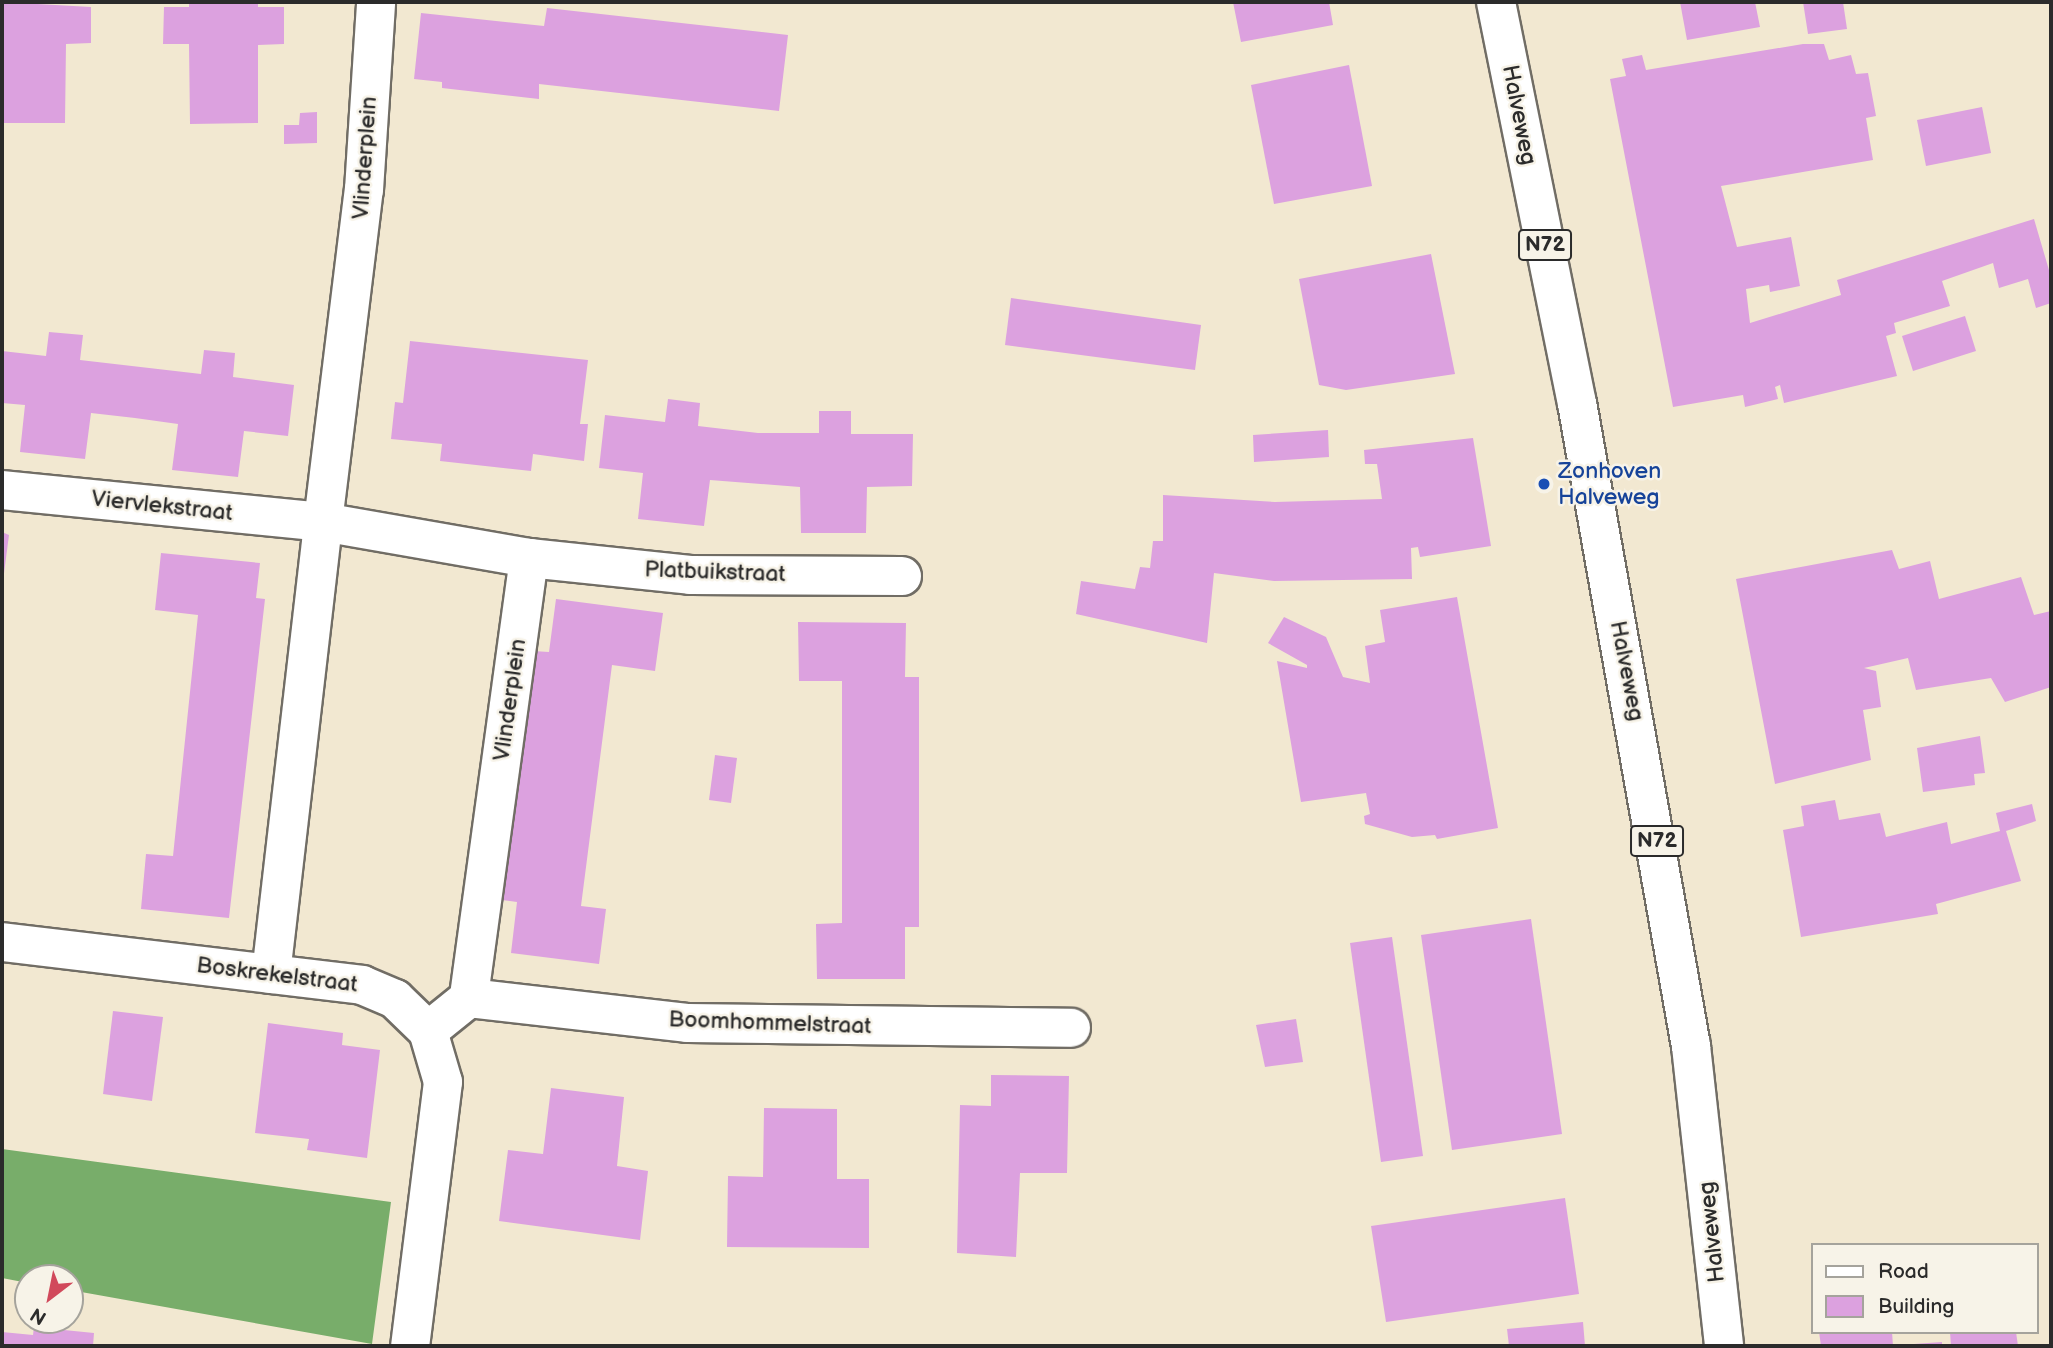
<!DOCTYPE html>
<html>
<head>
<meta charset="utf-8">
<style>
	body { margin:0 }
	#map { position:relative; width:2053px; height:1348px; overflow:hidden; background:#f2e8d1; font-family:"Balsamiq Sans",sans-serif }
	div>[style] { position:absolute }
	.forest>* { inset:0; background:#78ad6a }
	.building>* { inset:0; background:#dca1df }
	.roads { filter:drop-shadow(2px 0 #716d65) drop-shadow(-2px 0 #716d65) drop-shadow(0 2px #716d65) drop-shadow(0 -2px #716d65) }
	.minor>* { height:38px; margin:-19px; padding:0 19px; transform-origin:19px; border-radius:19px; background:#fff }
	.major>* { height:38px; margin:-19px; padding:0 19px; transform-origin:19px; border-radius:19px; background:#fff }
	.dots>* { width:19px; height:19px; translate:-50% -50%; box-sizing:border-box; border:4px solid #f7f3e8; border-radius:50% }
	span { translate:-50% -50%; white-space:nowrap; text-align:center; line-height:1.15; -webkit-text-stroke:5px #f7f3e8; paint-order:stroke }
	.shield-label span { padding:2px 5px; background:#f7f3e8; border:2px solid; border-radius:5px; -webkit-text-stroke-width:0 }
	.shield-label { font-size:21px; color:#2b2b2b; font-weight:700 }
	.street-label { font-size:23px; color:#2b2b2b }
	.transit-label { font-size:23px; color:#164399 }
	.left { translate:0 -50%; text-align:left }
	.frame { position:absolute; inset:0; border:4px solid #2b2b2b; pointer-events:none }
	.legend { position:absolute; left:1811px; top:1243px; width:228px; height:91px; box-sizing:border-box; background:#f7f3e8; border:2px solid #a5a39c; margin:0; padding:9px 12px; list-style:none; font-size:21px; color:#2b2b2b }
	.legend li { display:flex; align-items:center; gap:14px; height:35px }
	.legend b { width:35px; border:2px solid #a5a39c }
	.north { position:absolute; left:14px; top:1264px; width:70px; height:70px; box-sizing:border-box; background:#f7f3e8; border:2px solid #a5a39c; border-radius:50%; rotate:212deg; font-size:19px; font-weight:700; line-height:28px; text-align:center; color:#2b2b2b }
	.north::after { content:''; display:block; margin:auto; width:24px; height:32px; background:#d1495b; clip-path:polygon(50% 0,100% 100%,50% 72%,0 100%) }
</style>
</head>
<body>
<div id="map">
	<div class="forest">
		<div style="clip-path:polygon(2px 1149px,391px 1202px,372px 1344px,70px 1290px,70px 1278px,28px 1278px,28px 1283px,2px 1278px)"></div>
	</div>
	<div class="building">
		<div style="clip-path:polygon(2px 2px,91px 7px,91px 43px,66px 44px,65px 123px,2px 123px)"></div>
		<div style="clip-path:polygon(189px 2px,258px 2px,258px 7px,284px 7px,284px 44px,258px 45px,258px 123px,190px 124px,189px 44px,163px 44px,164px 7px,189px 7px)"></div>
		<div style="clip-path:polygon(1233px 2px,1329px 2px,1333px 25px,1241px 42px)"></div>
		<div style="clip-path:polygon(1680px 2px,1755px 2px,1760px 27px,1687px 40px)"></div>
		<div style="clip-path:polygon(1803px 2px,1843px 2px,1847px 29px,1808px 34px)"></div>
		<div style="clip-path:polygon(547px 8px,788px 35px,779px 111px,539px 84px,539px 99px,442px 88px,442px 82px,414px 79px,421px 13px,544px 26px)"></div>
		<div style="clip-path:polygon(1803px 44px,1824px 44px,1829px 60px,1851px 55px,1856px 74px,1868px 73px,1876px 116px,1866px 118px,1873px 160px,1721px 186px,1737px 247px,1791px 237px,1800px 286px,1770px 292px,1769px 285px,1746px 289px,1750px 323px,1841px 295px,1837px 280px,2034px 219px,2051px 277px,2051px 303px,2036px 308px,2028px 279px,1999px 288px,1993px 263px,1942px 281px,1950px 306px,1894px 323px,1896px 333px,1886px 336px,1897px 376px,1784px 403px,1780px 385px,1775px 387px,1778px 399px,1745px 407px,1743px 395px,1673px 407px,1610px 79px,1626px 76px,1622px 59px,1642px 55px,1646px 70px)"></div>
		<div style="clip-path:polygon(1349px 65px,1372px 186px,1274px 204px,1251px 85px)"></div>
		<div style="clip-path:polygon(1982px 107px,1991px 153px,1926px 166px,1917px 120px)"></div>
		<div style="clip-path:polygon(317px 112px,317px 143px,284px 144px,284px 125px,299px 125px,300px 113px)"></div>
		<div style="clip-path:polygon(1431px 254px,1455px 374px,1346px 390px,1319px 385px,1299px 279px)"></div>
		<div style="clip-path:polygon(1011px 298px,1201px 325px,1195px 370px,1005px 345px)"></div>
		<div style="clip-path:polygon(1965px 316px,1976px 351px,1913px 371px,1902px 336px)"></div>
		<div style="clip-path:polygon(49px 332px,83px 335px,80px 360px,201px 374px,204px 350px,235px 353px,233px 377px,294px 385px,288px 436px,244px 431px,238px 477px,172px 470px,178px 424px,135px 418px,91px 413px,85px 459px,20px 452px,25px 405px,2px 403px,2px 351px,46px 356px)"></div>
		<div style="clip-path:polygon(410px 341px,588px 360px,580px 424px,588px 424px,584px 461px,533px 454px,531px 471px,440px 461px,442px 444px,391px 439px,395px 402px,403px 403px)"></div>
		<div style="clip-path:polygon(668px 399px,700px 403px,698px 426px,758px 433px,819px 433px,819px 411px,851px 411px,851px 434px,913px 434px,912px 486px,867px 487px,866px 533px,801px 533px,800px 487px,710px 480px,704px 526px,638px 519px,643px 473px,599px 468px,605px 415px,665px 422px)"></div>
		<div style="clip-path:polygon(1328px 430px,1329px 457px,1254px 462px,1253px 435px)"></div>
		<div style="clip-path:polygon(1473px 438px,1491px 546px,1420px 557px,1418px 547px,1411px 548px,1412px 579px,1274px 581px,1214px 573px,1207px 643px,1076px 614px,1081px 581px,1135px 589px,1140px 567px,1150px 568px,1153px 541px,1163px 541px,1163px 495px,1275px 502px,1382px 499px,1377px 464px,1365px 464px,1364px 450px)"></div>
		<div style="clip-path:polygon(2px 532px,9px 535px,3px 581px,2px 581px)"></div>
		<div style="clip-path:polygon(1892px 550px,1899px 569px,1930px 561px,1939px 599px,2021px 577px,2034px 615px,2051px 611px,2051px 687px,2005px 702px,1991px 678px,1916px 690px,1908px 658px,1864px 668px,1876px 671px,1881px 707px,1863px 710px,1871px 760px,1775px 784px,1736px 579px)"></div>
		<div style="clip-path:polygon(161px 553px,260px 563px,256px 598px,265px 599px,229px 918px,141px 909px,146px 854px,173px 856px,198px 615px,155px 610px)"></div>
		<div style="clip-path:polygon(1457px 597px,1498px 828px,1437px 839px,1435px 835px,1412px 837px,1365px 824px,1364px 816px,1370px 814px,1366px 793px,1301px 802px,1277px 661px,1307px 668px,1307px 665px,1268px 643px,1284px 617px,1326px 637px,1343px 677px,1370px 683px,1365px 646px,1385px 642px,1380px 610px)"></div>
		<div style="clip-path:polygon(556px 599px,663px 613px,655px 671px,612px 665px,581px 906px,606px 909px,599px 964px,511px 953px,517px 902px,502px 900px,533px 651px,549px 652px)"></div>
		<div style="clip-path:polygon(798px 622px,906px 623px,905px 677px,919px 677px,919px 927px,905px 927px,905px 979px,817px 979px,816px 924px,842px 923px,842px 681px,799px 681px)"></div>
		<div style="clip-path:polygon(1980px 736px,1985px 773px,1974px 774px,1975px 785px,1923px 792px,1917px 748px)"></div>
		<div style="clip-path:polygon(715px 755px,737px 758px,731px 803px,709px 800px)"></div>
		<div style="clip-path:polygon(1835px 800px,1839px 820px,1880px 813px,1886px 837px,1947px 822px,1951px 844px,2000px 831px,1996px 813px,2032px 804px,2036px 821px,2006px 831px,2021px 881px,1936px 904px,1938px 914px,1801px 937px,1783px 830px,1804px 826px,1801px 806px)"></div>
		<div style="clip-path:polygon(1531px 919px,1562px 1134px,1452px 1150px,1421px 935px)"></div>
		<div style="clip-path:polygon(1392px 937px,1423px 1156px,1381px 1162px,1350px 943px)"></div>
		<div style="clip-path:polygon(113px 1011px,163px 1017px,152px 1101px,103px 1094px)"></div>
		<div style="clip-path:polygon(1296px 1019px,1303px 1062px,1265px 1067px,1256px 1025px)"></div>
		<div style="clip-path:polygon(268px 1023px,343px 1033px,342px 1045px,380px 1050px,367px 1158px,307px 1150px,309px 1139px,255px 1133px)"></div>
		<div style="clip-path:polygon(991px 1075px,1069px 1076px,1067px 1173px,1020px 1173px,1016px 1257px,957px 1253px,960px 1105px,991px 1106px)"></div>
		<div style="clip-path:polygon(551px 1088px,624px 1097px,617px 1166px,648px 1171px,640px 1240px,499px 1221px,508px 1150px,543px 1154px)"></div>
		<div style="clip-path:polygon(764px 1108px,837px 1109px,837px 1179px,869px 1179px,869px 1248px,727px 1247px,728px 1176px,763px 1177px)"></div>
		<div style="clip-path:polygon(1565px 1198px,1579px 1294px,1386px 1322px,1371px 1226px)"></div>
		<div style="clip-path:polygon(1583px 1322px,1585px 1346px,1509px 1346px,1507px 1329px)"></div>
		<div style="clip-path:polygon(34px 1327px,94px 1333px,93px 1346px,2px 1346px,2px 1332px,33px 1335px)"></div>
		<div style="clip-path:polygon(1819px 1332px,1892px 1332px,1893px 1346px,1821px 1346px)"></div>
		<div style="clip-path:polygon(1950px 1332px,2016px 1332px,2018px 1346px,1951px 1346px)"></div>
		<div style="clip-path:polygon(1942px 1342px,1942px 1346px,1915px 1346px,1914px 1344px)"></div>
	</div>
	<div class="roads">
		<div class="minor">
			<div style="left:2px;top:490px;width:323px;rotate:5.7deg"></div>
			<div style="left:323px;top:522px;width:335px;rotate:-83deg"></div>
			<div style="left:364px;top:190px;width:188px;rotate:-86.3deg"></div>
			<div style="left:529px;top:558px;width:162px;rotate:6deg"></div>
			<div style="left:690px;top:575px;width:212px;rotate:0.3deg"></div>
			<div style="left:2px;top:942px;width:363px;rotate:6.8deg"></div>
			<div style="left:362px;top:985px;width:36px;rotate:23deg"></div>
			<div style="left:395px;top:999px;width:46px;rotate:44.1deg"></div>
			<div style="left:428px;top:1031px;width:53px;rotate:73.6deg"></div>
			<div style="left:443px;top:1082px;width:266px;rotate:97.1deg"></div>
			<div style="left:271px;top:974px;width:455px;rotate:-83.4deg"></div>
			<div style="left:323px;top:522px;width:209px;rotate:9.9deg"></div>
			<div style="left:529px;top:558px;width:444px;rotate:97.8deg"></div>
			<div style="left:469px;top:998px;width:53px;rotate:141.2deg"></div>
			<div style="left:469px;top:998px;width:219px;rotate:6.5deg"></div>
			<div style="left:687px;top:1023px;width:384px;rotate:0.7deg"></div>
		</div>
		<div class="major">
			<div style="left:1496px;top:2px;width:409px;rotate:78.6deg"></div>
			<div style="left:1577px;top:403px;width:653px;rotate:79.95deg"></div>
			<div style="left:1691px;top:1046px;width:302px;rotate:83.7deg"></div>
		</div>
	</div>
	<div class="dots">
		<div style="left:1544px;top:484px;background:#1a4fb4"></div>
	</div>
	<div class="shield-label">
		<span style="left:1545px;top:245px">N72</span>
		<span style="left:1657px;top:841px">N72</span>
	</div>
	<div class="street-label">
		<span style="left:1519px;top:115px;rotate:79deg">Halveweg</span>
		<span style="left:365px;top:158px;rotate:-86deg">Vlinderplein</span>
		<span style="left:162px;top:506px;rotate:6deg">Viervlekstraat</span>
		<span style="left:715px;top:572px;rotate:2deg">Platbuikstraat</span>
		<span style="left:1627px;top:671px;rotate:79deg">Halveweg</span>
		<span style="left:510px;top:700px;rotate:-82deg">Vlinderplein</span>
		<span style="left:277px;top:975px;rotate:7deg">Boskrekelstraat</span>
		<span style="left:770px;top:1023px;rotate:2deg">Boomhommelstraat</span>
		<span style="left:1712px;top:1232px;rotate:-96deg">Halveweg</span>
	</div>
	<div class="transit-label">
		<span class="left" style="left:1558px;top:484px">Zonhoven<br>Halveweg</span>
	</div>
	<div class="frame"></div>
	<ul class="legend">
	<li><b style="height:9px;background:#fff"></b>Road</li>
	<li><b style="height:19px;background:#dca1df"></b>Building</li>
	</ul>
	<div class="north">N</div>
</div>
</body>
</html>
